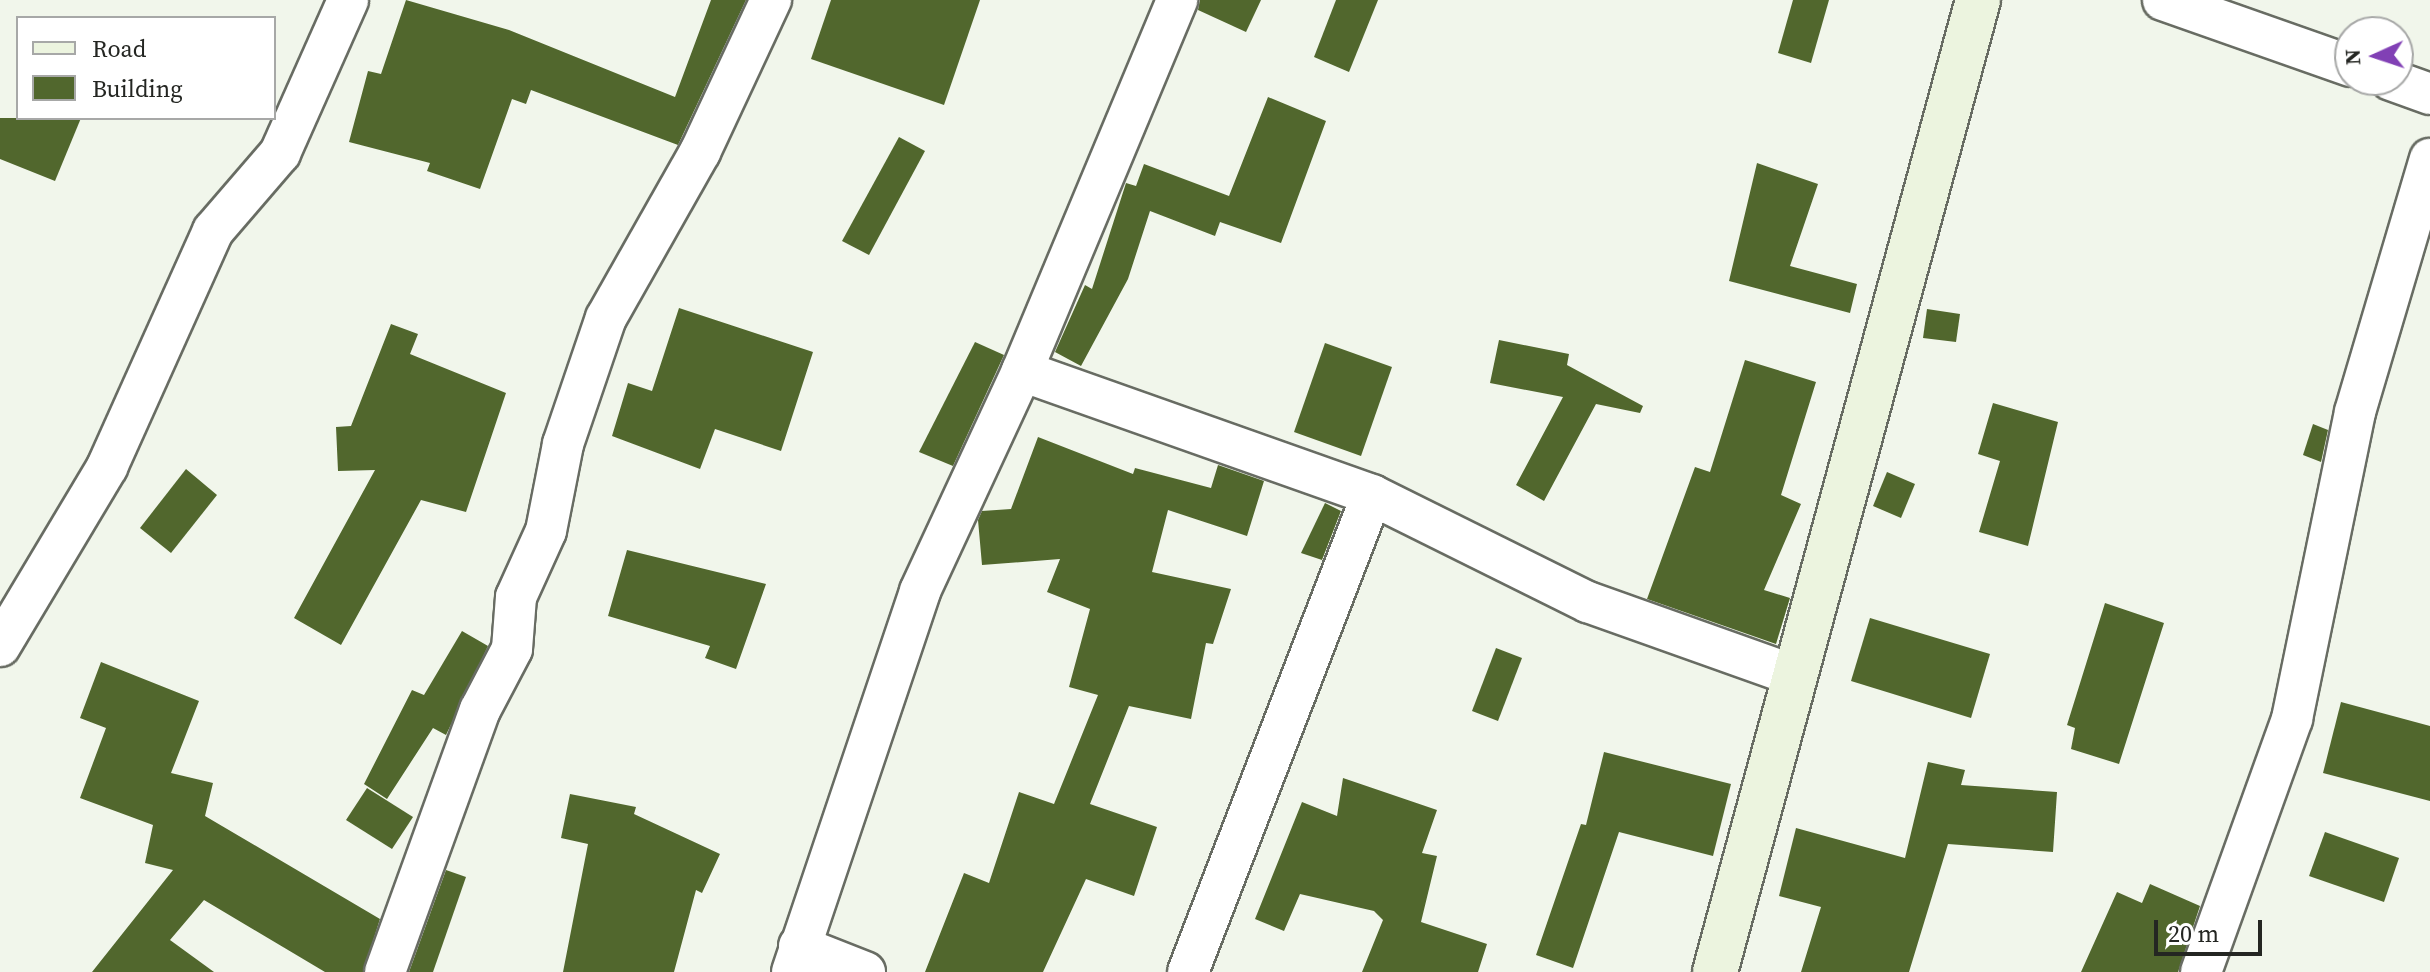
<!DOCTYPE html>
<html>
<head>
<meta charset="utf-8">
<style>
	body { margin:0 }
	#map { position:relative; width:2430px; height:972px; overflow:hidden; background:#f1f6eb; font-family:"Source Serif 4",serif }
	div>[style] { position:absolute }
	.building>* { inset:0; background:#51672d }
	.roads { filter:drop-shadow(2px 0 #686c63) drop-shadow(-2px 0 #686c63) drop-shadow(0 2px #686c63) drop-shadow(0 -2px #686c63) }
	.street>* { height:40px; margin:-20px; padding:0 20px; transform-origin:20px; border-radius:20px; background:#fff }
	.secondary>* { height:44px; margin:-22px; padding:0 22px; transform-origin:22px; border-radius:22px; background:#ecf4df }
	span { translate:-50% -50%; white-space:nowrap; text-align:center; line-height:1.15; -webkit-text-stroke:8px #fff; paint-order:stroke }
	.legend { position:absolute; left:16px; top:16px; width:260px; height:104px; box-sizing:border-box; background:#fff; border:2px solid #a7a8a7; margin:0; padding:10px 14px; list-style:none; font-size:24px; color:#242622 }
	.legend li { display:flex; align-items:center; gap:16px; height:40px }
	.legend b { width:40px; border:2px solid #a7a8a7 }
	.north { position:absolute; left:2334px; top:16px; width:80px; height:80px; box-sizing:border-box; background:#fff; border:2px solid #a7a8a7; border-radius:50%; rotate:267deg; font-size:22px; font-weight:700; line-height:32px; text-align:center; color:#242622 }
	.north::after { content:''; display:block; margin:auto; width:28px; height:36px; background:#8140b5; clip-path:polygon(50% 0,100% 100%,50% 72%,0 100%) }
	.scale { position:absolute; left:2154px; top:920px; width:108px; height:36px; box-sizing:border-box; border:4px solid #242622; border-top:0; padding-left:10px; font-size:24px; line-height:28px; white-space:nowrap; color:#242622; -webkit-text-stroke:6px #fff; paint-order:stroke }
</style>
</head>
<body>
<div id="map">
	<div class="building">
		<div style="clip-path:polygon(406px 0,509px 30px,675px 97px,711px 0,746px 0,678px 145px,531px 90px,526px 104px,512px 99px,480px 189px,427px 171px,430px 163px,349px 142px,368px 71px,381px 74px)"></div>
		<div style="clip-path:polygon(831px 0,980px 0,944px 105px,811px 59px)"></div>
		<div style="clip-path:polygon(1200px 0,1261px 0,1246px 32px,1198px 10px)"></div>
		<div style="clip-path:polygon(1336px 0,1378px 0,1349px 72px,1314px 57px)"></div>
		<div style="clip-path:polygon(1793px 0,1829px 0,1811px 63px,1778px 53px)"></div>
		<div style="clip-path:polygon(1268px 97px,1326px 121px,1281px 243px,1220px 222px,1215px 236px,1150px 211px,1128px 279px,1081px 366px,1055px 352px,1085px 285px,1092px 289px,1126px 183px,1136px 186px,1144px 164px,1229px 196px)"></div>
		<div style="clip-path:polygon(0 118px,81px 118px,55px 181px,0 159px)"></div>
		<div style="clip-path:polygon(899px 137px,925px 151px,869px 255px,842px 241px)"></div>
		<div style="clip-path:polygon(1757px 163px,1818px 184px,1790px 266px,1857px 284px,1850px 313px,1729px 281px)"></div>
		<div style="clip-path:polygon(679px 308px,813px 352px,781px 451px,715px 429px,700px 469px,612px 436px,628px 383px,652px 391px)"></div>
		<div style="clip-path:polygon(1927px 309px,1960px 314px,1956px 342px,1923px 338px)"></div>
		<div style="clip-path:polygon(391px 324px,418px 334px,410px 354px,506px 393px,466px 512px,421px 500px,341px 645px,294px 618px,375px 470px,338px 471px,336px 427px,351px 426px)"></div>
		<div style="clip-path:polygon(1499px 340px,1569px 354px,1567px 365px,1643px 406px,1640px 413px,1596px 404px,1544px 501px,1516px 485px,1563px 397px,1490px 383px)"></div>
		<div style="clip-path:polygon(975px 342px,1004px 355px,953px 466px,919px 452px)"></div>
		<div style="clip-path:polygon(1325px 343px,1392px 367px,1361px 456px,1294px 432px)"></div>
		<div style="clip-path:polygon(1745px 360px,1816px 382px,1781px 495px,1801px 504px,1764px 590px,1790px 598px,1776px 644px,1647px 599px,1695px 467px,1710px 472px)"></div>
		<div style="clip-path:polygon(1993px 403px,2058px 422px,2028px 546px,1979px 532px,2000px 461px,1978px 454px)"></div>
		<div style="clip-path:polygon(2313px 424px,2328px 430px,2321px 462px,2303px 455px)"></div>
		<div style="clip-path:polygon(1038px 437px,1133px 474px,1135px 468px,1211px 488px,1218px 465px,1264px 481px,1247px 536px,1168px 510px,1152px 572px,1231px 589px,1213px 644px,1206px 643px,1191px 719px,1129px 706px,1090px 804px,1157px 827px,1134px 896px,1086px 879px,1043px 972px,925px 972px,964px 873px,989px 883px,1019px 792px,1054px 804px,1098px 695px,1069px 687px,1090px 609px,1047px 592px,1060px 559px,982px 565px,978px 520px,982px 511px,1011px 509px)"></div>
		<div style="clip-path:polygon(186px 469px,217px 495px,171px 553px,140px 528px)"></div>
		<div style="clip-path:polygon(1887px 472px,1915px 484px,1901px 518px,1873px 506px)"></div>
		<div style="clip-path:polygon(1325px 503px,1341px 511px,1322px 560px,1301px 553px)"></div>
		<div style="clip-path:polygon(627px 550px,766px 584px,736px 669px,705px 658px,710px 646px,608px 616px)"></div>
		<div style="clip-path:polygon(2105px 603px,2164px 623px,2119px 764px,2071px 749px,2075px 728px,2067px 725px)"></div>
		<div style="clip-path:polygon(1870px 618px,1990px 654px,1971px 718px,1851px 681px)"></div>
		<div style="clip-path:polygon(462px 631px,488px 646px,446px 735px,433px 728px,387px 799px,364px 784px,412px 690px,424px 695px)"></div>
		<div style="clip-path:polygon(1496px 648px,1522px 658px,1498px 721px,1472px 711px)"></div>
		<div style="clip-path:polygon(101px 662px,199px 701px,171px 773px,213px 783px,205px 816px,380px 919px,363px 972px,325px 972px,204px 900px,170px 940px,214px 972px,92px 972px,173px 870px,145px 863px,153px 825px,80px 798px,106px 728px,80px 718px)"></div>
		<div style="clip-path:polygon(2341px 702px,2430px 726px,2430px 801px,2323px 773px)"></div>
		<div style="clip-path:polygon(1604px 752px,1731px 784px,1713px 856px,1619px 832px,1573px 968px,1536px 955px,1581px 824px,1586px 825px)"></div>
		<div style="clip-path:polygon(1928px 762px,1965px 770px,1961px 785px,2057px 792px,2053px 852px,1948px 844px,1909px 972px,1801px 972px,1821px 907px,1779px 896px,1796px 828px,1905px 858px)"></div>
		<div style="clip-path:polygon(1343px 778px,1437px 810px,1422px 853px,1437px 856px,1421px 922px,1487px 944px,1478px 972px,1362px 972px,1383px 920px,1374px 911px,1300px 894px,1284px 931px,1255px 919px,1302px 802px,1337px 816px)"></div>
		<div style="clip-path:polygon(367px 788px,413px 817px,392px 849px,346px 820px)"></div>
		<div style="clip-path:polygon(570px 794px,636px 807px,634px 814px,720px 854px,702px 893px,696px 890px,674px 972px,563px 972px,588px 844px,561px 838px)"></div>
		<div style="clip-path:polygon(2325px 832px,2399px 858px,2384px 902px,2309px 876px)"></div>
		<div style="clip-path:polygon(446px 870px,466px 877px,433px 972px,409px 972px)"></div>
		<div style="clip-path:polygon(2150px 884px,2200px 906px,2178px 972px,2081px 972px,2117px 892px,2142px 903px)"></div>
	</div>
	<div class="roads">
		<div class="street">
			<div style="left:2163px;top:0;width:198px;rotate:19.4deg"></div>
			<div style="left:2391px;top:80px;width:41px;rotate:19.7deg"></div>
			<div style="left:1022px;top:371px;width:371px;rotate:19.5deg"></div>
			<div style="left:1372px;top:495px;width:241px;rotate:26.4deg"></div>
			<div style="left:1588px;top:602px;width:218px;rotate:19.6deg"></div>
			<div style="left:0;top:646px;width:209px;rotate:-59.1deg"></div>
			<div style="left:107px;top:467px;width:259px;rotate:-65.8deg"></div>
			<div style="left:213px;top:231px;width:103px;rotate:-49.3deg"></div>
			<div style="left:280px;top:153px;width:167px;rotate:-66deg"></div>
			<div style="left:799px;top:946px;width:71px;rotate:21.5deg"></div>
			<div style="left:385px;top:972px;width:279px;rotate:-70.1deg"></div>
			<div style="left:480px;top:710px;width:69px;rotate:-62.3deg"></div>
			<div style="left:512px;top:649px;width:52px;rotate:-85.6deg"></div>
			<div style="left:516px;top:597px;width:72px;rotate:-65.6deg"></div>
			<div style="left:546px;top:531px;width:89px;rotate:-78.9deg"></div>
			<div style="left:563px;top:444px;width:133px;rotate:-71.2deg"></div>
			<div style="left:606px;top:318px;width:191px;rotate:-60.5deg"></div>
			<div style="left:700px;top:152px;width:168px;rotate:-65deg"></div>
			<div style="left:792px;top:972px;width:402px;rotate:-71.4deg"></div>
			<div style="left:920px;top:591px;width:242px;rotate:-65.1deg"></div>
			<div style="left:1022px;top:371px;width:402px;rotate:-67.3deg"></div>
			<div style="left:1188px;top:972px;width:511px;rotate:-68.91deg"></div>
			<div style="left:2201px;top:972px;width:269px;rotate:-70.2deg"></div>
			<div style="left:2292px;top:719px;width:313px;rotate:-78.4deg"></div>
			<div style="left:2355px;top:412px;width:264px;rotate:-73.5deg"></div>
		</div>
		<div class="secondary">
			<div style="left:1715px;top:972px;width:1007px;rotate:-74.86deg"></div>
		</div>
	</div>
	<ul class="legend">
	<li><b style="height:10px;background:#ecf4df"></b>Road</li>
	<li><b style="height:22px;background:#51672d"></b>Building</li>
	</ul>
	<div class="north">N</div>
	<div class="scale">20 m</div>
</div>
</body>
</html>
